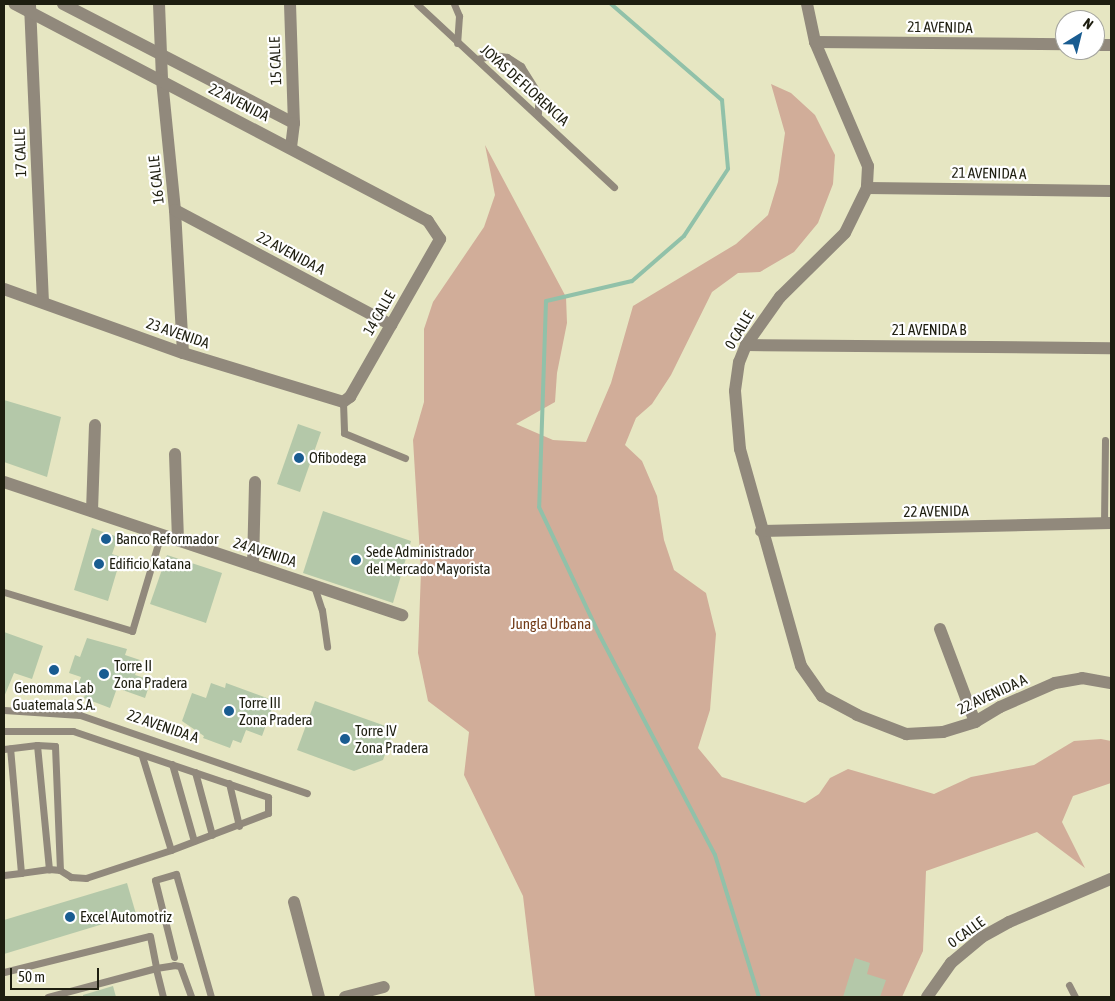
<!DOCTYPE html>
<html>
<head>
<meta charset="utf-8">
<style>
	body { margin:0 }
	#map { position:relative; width:1115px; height:1001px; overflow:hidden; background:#e6e6c2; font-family:"Asap Condensed",sans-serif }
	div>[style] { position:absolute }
	.green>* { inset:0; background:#d1ad99 }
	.stream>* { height:4px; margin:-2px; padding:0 2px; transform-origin:2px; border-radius:2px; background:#91c1a9 }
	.building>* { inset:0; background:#b4c8a9 }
	.service>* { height:7px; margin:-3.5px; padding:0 3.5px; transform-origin:3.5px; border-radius:3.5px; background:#91897c }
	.minor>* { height:12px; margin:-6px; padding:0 6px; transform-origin:6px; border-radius:6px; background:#91897c }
	.dots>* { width:14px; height:14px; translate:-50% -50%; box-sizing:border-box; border:2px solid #fff; border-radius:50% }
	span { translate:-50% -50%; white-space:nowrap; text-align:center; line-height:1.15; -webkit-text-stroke:4.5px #fff; paint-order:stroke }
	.street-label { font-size:15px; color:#1e1e10 }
	.poi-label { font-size:15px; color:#1e1e10 }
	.left { translate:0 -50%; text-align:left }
	.park-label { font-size:15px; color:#723b17 }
	.frame { position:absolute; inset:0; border:5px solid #1e1e10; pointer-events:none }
	.north { position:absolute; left:1055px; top:10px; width:50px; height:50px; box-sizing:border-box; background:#fff; border:1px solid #a5a59f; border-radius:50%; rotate:36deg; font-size:14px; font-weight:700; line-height:20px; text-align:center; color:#1e1e10 }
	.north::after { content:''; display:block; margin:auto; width:18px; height:22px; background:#195c91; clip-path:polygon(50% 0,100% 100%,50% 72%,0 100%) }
	.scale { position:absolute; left:10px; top:968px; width:89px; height:22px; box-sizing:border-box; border:2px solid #1e1e10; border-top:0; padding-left:6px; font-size:15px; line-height:18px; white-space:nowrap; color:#1e1e10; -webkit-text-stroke:4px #fff; paint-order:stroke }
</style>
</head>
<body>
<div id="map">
	<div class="green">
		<div style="clip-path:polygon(771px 84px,791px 93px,815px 115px,835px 155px,833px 184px,818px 223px,794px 252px,760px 272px,738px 273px,712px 292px,671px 375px,652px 404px,636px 418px,625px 445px,642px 461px,657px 496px,664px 540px,674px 570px,706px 593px,716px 634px,710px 710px,698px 748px,722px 777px,805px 803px,819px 794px,830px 778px,848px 769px,934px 794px,971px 777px,1034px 765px,1074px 741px,1101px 739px,1111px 741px,1111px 783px,1073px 796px,1062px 822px,1085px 868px,1037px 832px,926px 871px,923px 951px,902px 997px,535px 997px,523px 896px,464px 775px,469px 732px,428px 701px,418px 653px,421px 571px,413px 440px,424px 402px,424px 329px,433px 302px,484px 227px,495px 195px,485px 145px,566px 297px,567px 323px,557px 373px,555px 402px,516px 424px,553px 440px,586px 442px,611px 383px,633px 306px,736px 244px,768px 215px,778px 182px,785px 133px)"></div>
	</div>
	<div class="stream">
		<div style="left:611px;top:4px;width:147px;rotate:40.9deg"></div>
		<div style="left:722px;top:100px;width:69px;rotate:85deg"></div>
		<div style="left:728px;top:169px;width:80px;rotate:123.3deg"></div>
		<div style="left:684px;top:236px;width:69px;rotate:139.1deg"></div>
		<div style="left:632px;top:281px;width:88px;rotate:166.9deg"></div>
		<div style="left:546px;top:301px;width:206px;rotate:91.9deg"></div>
		<div style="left:539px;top:507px;width:143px;rotate:64.7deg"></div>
		<div style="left:600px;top:636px;width:247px;rotate:62.3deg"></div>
		<div style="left:715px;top:855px;width:149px;rotate:72.8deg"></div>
	</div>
	<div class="building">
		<div style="clip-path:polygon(4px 400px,61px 417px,47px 477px,4px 462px)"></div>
		<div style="clip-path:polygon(298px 424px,321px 432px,300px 492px,277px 484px)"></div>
		<div style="clip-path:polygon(323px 511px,411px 541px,393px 603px,303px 573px)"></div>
		<div style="clip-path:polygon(92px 528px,118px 537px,112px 554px,121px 557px,108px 601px,74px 590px)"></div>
		<div style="clip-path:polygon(167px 555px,222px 573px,206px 623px,150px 604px)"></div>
		<div style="clip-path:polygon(4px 632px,43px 646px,32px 679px,14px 673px,4px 697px)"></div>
		<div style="clip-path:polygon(87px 638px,127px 649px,125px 655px,140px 660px,135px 675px,151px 680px,145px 698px,117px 688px,110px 708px,84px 698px,86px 691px,77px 688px,81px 677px,69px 673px,75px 655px,80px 657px)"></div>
		<div style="clip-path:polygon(211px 683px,225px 688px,226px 683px,275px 701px,262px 736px,246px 730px,241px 743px,233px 740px,230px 748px,203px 738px,204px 736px,182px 721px,192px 693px,206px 698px)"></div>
		<div style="clip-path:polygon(315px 701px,394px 729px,383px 760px,354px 771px,297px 750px)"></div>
		<div style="clip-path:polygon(127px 883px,136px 914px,4px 954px,4px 920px)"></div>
		<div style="clip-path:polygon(855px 958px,870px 963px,867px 974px,886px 980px,880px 997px,843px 997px)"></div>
		<div style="clip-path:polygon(113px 986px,116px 997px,83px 997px,83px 995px)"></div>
	</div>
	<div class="service">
		<div style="left:417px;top:4px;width:269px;rotate:42.9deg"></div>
		<div style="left:454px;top:4px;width:13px;rotate:67deg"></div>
		<div style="left:459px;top:16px;width:27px;rotate:94deg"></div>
		<div style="left:477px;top:59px;width:17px;rotate:-13deg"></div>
		<div style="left:494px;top:55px;width:13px;rotate:9deg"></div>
		<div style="left:507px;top:57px;width:17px;rotate:33deg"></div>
		<div style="left:521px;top:66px;width:32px;rotate:58deg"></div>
		<div style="left:538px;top:93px;width:20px;rotate:90deg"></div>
		<div style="left:343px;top:402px;width:31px;rotate:88deg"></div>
		<div style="left:344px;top:433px;width:66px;rotate:22.3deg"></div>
		<div style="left:1104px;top:523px;width:83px;rotate:-89.3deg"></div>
		<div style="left:314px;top:586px;width:25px;rotate:72deg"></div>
		<div style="left:322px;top:610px;width:37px;rotate:82deg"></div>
		<div style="left:4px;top:592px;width:134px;rotate:16.9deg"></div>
		<div style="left:132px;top:631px;width:101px;rotate:-73.4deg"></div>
		<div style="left:4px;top:710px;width:76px;rotate:3.8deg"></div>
		<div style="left:80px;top:715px;width:240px;rotate:19deg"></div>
		<div style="left:4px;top:731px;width:69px"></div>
		<div style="left:73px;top:731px;width:206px;rotate:18.7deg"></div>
		<div style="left:268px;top:797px;width:16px;rotate:90deg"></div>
		<div style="left:268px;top:813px;width:104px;rotate:159.1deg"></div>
		<div style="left:171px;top:850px;width:89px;rotate:161.8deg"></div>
		<div style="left:86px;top:878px;width:15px;rotate:-176deg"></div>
		<div style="left:71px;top:877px;width:13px;rotate:-148deg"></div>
		<div style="left:37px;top:745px;width:18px;rotate:3deg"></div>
		<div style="left:55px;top:746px;width:124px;rotate:87.7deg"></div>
		<div style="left:60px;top:870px;width:11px;rotate:-175deg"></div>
		<div style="left:4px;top:749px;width:33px;rotate:-7deg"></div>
		<div style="left:37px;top:745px;width:125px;rotate:84.5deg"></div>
		<div style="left:49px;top:869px;width:28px;rotate:172deg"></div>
		<div style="left:142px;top:756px;width:98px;rotate:72.9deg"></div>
		<div style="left:172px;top:764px;width:80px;rotate:74.1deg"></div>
		<div style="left:195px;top:772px;width:65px;rotate:74.9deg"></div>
		<div style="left:229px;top:783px;width:44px;rotate:76.9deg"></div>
		<div style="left:4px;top:875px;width:17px;rotate:-7deg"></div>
		<div style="left:21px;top:873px;width:125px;rotate:-95deg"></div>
		<div style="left:174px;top:957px;width:79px;rotate:-103.9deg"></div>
		<div style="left:155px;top:880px;width:22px;rotate:-16deg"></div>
		<div style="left:176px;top:874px;width:128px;rotate:74.1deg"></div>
		<div style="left:4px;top:972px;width:150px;rotate:-13.9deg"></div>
		<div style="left:150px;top:936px;width:33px;rotate:79deg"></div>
		<div style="left:156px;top:968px;width:112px;rotate:165deg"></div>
		<div style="left:1069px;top:985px;width:13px;rotate:63deg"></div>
		<div style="left:163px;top:997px;width:30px;rotate:-104deg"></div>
		<div style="left:156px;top:968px;width:18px;rotate:-9deg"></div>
		<div style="left:174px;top:965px;width:6px;rotate:9deg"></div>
		<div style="left:180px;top:966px;width:33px;rotate:70deg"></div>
	</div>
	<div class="minor">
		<div style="left:63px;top:4px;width:260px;rotate:27.3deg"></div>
		<div style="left:159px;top:4px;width:76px;rotate:87.7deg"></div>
		<div style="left:162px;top:80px;width:131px;rotate:84.3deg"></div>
		<div style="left:175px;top:210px;width:143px;rotate:86.8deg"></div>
		<div style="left:290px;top:4px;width:119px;rotate:88.1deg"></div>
		<div style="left:294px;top:123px;width:23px;rotate:97deg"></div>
		<div style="left:807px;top:4px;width:39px;rotate:78deg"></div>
		<div style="left:815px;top:42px;width:135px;rotate:66.9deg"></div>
		<div style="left:868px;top:166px;width:22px;rotate:93deg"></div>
		<div style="left:867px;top:188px;width:50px;rotate:116.1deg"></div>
		<div style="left:845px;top:233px;width:91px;rotate:135.4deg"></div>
		<div style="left:780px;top:297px;width:59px;rotate:125.3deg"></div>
		<div style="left:746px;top:345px;width:18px;rotate:112deg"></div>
		<div style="left:739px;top:362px;width:29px;rotate:98deg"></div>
		<div style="left:735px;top:391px;width:58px;rotate:85.1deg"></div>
		<div style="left:740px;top:449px;width:225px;rotate:74.3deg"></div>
		<div style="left:801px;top:666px;width:37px;rotate:55deg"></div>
		<div style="left:822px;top:696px;width:40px;rotate:28deg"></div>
		<div style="left:857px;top:715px;width:53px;rotate:21.2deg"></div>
		<div style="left:906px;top:734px;width:37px;rotate:-3deg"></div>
		<div style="left:943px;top:732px;width:34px;rotate:-17deg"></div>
		<div style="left:975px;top:722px;width:29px;rotate:-31deg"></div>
		<div style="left:1000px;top:707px;width:60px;rotate:-23.6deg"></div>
		<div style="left:1055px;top:683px;width:27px;rotate:-10deg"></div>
		<div style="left:1082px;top:678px;width:29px;rotate:10deg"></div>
		<div style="left:30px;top:5px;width:297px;rotate:87.5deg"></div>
		<div style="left:815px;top:42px;width:250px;rotate:0.5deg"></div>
		<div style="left:1095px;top:45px;width:16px"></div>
		<div style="left:867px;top:188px;width:244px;rotate:0.7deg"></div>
		<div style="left:175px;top:210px;width:245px;rotate:28deg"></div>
		<div style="left:4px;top:289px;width:190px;rotate:19.7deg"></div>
		<div style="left:183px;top:353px;width:167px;rotate:17deg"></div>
		<div style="left:343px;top:402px;width:9px;rotate:-36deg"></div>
		<div style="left:350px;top:397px;width:182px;rotate:-60.3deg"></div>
		<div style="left:440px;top:239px;width:22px;rotate:-124deg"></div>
		<div style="left:428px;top:221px;width:467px;rotate:-152.3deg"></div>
		<div style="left:746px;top:345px;width:365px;rotate:0.5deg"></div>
		<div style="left:175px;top:454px;width:86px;rotate:88deg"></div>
		<div style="left:4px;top:482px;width:420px;rotate:18.5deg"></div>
		<div style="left:92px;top:511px;width:86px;rotate:-88deg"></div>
		<div style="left:761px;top:531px;width:350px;rotate:-1.3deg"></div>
		<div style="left:253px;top:565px;width:83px;rotate:-88.6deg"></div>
		<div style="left:940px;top:629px;width:99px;rotate:69.4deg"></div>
		<div style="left:294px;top:902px;width:98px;rotate:75.3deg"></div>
		<div style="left:345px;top:997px;width:40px;rotate:-14.4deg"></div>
		<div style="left:927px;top:997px;width:42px;rotate:-54.8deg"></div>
		<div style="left:951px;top:963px;width:40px;rotate:-40deg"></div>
		<div style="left:982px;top:937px;width:31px;rotate:-29deg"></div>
		<div style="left:1009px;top:922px;width:111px;rotate:-22.9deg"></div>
	</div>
	<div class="dots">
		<div style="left:299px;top:458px;background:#195c91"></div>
		<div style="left:106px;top:539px;background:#195c91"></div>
		<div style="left:356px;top:560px;background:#195c91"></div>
		<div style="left:99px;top:564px;background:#195c91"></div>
		<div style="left:54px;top:670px;background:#195c91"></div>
		<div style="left:104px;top:674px;background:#195c91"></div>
		<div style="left:229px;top:711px;background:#195c91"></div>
		<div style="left:345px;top:739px;background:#195c91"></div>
		<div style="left:70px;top:917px;background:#195c91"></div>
	</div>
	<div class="street-label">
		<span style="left:940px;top:27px;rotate:1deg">21 AVENIDA</span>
		<span style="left:275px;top:61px;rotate:-92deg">15 CALLE</span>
		<span style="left:525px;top:85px;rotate:42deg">JOYAS DE FLORENCIA</span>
		<span style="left:239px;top:102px;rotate:27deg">22 AVENIDA</span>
		<span style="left:20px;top:153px;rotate:-92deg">17 CALLE</span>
		<span style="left:989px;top:173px;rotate:1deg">21 AVENIDA A</span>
		<span style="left:156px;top:180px;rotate:-96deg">16 CALLE</span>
		<span style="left:291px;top:253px;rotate:28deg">22 AVENIDA A</span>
		<span style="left:379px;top:313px;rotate:-60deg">14 CALLE</span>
		<span style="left:739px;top:330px;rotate:-59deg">0 CALLE</span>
		<span style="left:929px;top:330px">21 AVENIDA B</span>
		<span style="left:178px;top:333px;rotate:19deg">23 AVENIDA</span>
		<span style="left:936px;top:511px;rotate:-1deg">22 AVENIDA</span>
		<span style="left:265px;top:552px;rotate:18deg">24 AVENIDA</span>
		<span style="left:992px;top:694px;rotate:-25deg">22 AVENIDA A</span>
		<span style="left:163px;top:726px;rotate:19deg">22 AVENIDA A</span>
		<span style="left:966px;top:932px;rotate:-36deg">0 CALLE</span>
	</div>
	<div class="poi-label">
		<span class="left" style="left:309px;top:458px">Ofibodega</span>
		<span class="left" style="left:116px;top:539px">Banco Reformador</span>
		<span class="left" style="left:366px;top:560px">Sede Administrador<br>del Mercado Mayorista</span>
		<span class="left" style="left:109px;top:564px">Edificio Katana</span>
		<span class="left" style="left:114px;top:674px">Torre II<br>Zona Pradera</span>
		<span style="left:54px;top:696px">Genomma Lab<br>Guatemala S.A.</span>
		<span class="left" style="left:239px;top:711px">Torre III<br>Zona Pradera</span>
		<span class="left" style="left:355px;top:739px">Torre IV<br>Zona Pradera</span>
		<span class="left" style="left:80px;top:917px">Excel Automotriz</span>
	</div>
	<div class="park-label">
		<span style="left:551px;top:624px">Jungla Urbana</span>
	</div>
	<div class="frame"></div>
	<div class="north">N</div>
	<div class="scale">50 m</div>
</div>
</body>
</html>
